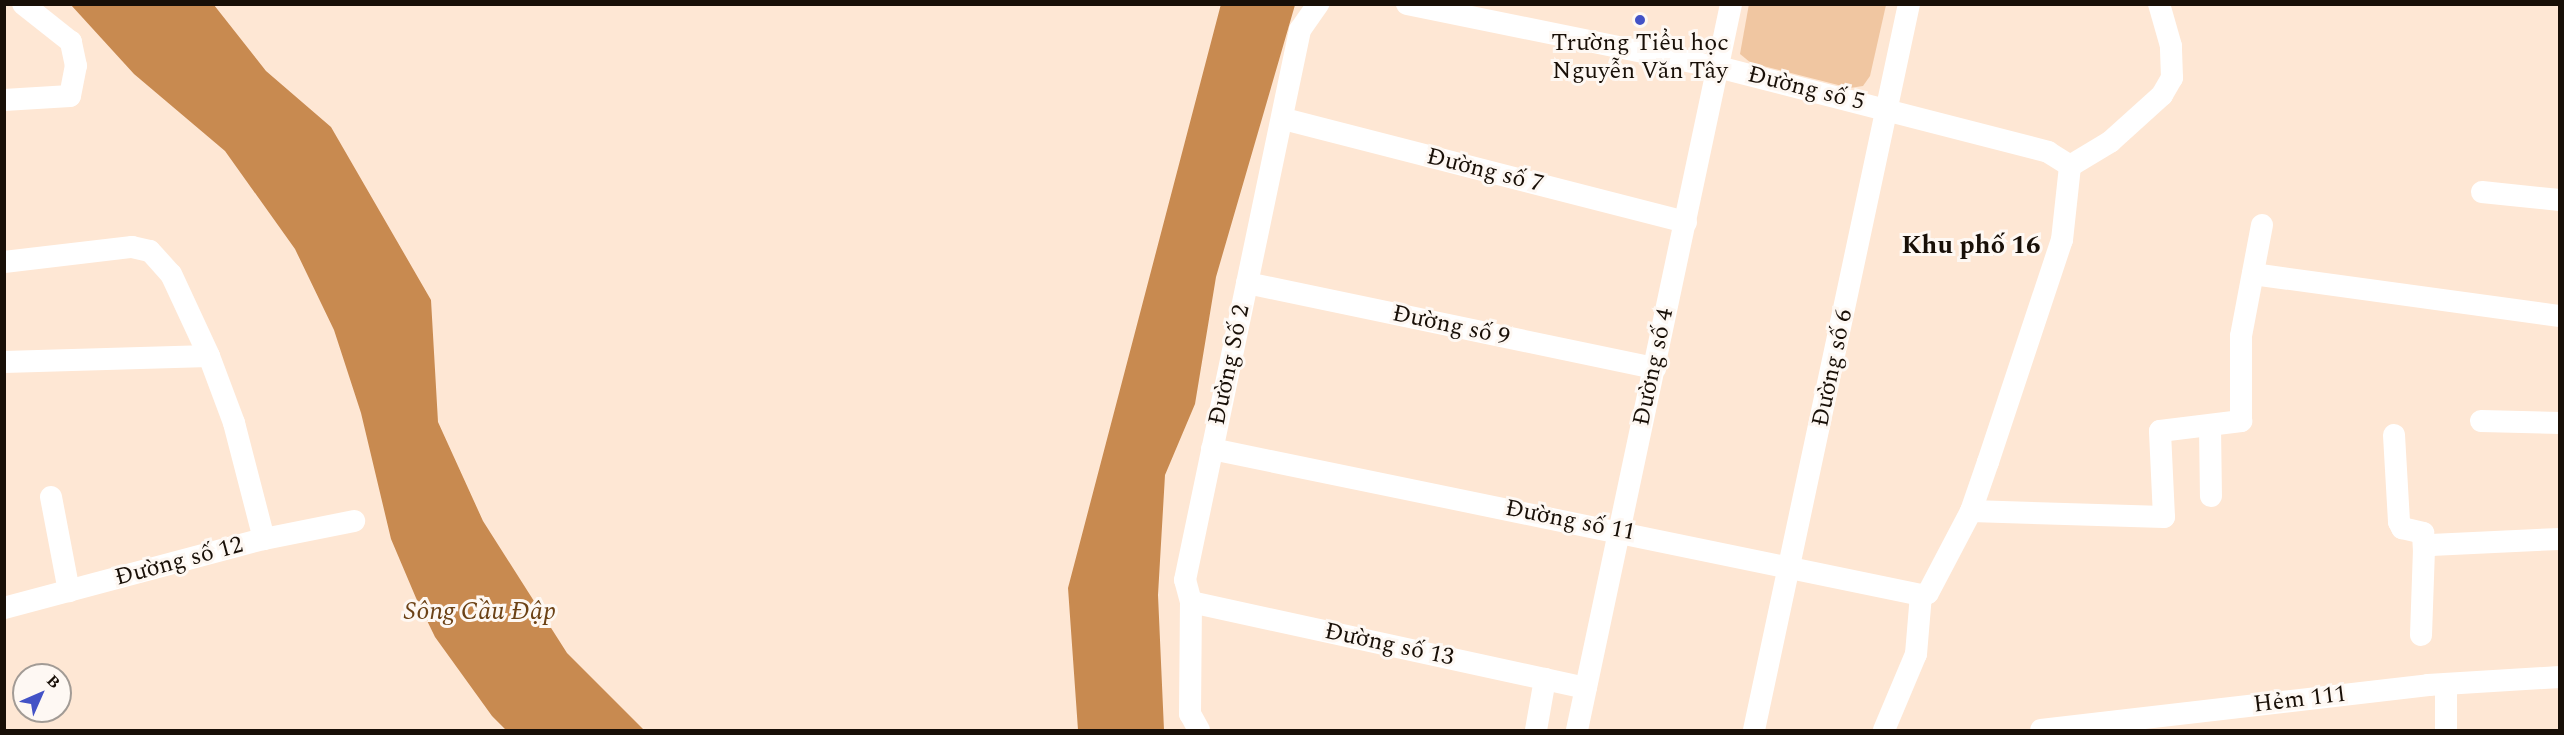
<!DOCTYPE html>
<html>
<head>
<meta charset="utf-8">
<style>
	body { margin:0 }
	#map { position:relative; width:2564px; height:735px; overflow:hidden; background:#fee7d4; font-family:Spectral,serif }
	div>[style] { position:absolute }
	.green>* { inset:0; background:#f0c6a1 }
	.water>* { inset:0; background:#c88a50 }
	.minor>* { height:22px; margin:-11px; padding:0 11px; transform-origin:11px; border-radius:11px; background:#fff }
	.dots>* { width:16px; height:16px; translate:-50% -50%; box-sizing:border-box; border:3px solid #fef8f3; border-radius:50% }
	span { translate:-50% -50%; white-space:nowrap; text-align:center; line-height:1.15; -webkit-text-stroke:6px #fef8f3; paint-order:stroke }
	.poi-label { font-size:24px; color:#180f07 }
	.street-label { font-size:24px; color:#180f07 }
	.neighbourhood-label { font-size:26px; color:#180f07; font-weight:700 }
	.water-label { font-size:26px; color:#6c4216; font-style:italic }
	.frame { position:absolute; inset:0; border:6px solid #180f07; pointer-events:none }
	.north { position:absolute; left:12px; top:663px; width:60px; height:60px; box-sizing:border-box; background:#fef8f3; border:2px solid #a29b95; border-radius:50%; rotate:45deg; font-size:16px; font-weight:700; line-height:24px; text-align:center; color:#180f07 }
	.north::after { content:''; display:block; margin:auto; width:21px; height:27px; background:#4352c6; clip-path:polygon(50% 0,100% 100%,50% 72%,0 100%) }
</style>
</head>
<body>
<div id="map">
	<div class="green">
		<div style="clip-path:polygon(1749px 4px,1886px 5px,1870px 76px,1863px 86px,1850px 88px,1751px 63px,1740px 54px)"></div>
	</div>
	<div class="water">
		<div style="clip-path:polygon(1221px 4px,1295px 5px,1216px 277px,1195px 404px,1165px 475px,1158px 595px,1164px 730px,1078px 730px,1068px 588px)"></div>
		<div style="clip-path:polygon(71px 5px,214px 5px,266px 71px,331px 127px,431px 300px,438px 422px,483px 521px,567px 653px,644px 730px,506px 730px,492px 716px,435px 637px,416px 598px,391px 539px,361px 413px,334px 330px,295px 249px,225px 151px,134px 74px)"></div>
	</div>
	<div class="minor">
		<div style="left:1407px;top:4px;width:317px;rotate:11.5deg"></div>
		<div style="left:1718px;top:67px;width:341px;rotate:14.4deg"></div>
		<div style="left:2048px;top:152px;width:26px;rotate:32deg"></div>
		<div style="left:4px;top:100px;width:66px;rotate:-3.5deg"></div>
		<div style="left:70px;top:96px;width:31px;rotate:-79deg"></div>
		<div style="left:76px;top:66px;width:25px;rotate:-102deg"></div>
		<div style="left:71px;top:42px;width:61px;rotate:-141.6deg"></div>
		<div style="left:1284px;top:119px;width:415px;rotate:14.4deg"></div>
		<div style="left:2070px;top:166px;width:47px;rotate:-31deg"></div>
		<div style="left:2110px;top:142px;width:70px;rotate:-42.1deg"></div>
		<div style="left:2162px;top:95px;width:20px;rotate:-60deg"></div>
		<div style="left:2172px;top:78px;width:32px;rotate:-92deg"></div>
		<div style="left:2171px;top:46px;width:44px;rotate:-105.9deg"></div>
		<div style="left:2482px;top:192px;width:78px;rotate:5.9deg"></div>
		<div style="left:4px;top:262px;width:129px;rotate:-6.7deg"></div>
		<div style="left:132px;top:247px;width:18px;rotate:13deg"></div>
		<div style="left:150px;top:251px;width:31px;rotate:48deg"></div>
		<div style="left:171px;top:274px;width:90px;rotate:65.1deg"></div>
		<div style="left:209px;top:356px;width:72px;rotate:69.5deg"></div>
		<div style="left:234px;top:423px;width:120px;rotate:75.5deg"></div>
		<div style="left:2253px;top:274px;width:310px;rotate:7.8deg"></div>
		<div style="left:1247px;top:283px;width:417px;rotate:11.8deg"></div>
		<div style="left:4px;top:362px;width:205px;rotate:-1.7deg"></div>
		<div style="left:2481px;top:421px;width:79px;rotate:1.5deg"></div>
		<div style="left:2210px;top:427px;width:69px;rotate:89.2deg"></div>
		<div style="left:2394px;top:435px;width:87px;rotate:86.7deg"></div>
		<div style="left:2399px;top:522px;width:7px;rotate:63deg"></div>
		<div style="left:2402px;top:528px;width:22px;rotate:13deg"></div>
		<div style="left:2423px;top:533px;width:17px;rotate:87deg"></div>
		<div style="left:1212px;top:449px;width:724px;rotate:11.64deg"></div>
		<div style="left:1921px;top:595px;width:7px;rotate:-16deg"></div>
		<div style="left:1928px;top:593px;width:93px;rotate:-62.3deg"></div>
		<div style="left:1971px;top:511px;width:52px;rotate:-70.9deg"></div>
		<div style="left:1988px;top:462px;width:234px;rotate:-71.6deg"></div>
		<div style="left:2062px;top:240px;width:74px;rotate:-83.8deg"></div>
		<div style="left:51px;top:497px;width:96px;rotate:79.2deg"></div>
		<div style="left:1971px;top:511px;width:193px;rotate:1.8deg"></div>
		<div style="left:2164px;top:517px;width:86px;rotate:-92.7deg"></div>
		<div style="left:2160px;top:431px;width:82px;rotate:-7deg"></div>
		<div style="left:2241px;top:421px;width:85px;rotate:-90deg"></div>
		<div style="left:2241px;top:336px;width:113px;rotate:-79.3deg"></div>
		<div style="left:1191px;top:602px;width:404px;rotate:12.3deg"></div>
		<div style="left:4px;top:608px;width:269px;rotate:-14.9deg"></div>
		<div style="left:264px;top:539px;width:92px;rotate:-11.3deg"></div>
		<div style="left:2421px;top:635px;width:85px;rotate:-88deg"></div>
		<div style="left:2424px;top:550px;width:9px;rotate:-36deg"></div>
		<div style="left:2431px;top:545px;width:129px;rotate:-2.7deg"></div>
		<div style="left:1199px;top:730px;width:18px;rotate:-119deg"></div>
		<div style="left:1190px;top:714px;width:112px;rotate:-89.5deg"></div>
		<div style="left:1191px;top:602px;width:23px;rotate:-105deg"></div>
		<div style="left:1185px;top:580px;width:562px;rotate:-78.19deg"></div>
		<div style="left:1300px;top:30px;width:32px;rotate:-55deg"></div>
		<div style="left:1536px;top:730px;width:52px;rotate:-80deg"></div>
		<div style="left:1577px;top:730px;width:742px;rotate:-78.02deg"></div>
		<div style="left:1754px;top:730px;width:742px;rotate:-77.95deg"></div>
		<div style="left:1884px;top:730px;width:82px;rotate:-67.2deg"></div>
		<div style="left:1916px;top:654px;width:59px;rotate:-85.2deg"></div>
		<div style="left:2041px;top:730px;width:390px;rotate:-6.6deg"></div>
		<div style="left:2428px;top:685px;width:132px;rotate:-3.5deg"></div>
		<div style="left:2446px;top:730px;width:46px;rotate:-90deg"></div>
	</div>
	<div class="dots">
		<div style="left:1640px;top:20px;background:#4352c6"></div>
	</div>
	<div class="poi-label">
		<span style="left:1640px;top:58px">Trường Tiểu học<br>Nguyễn Văn Tây</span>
	</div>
	<div class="street-label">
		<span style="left:1806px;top:89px;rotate:14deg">Đường số 5</span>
		<span style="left:1485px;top:171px;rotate:14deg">Đường số 7</span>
		<span style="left:1451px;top:326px;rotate:12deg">Đường số 9</span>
		<span style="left:1230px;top:365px;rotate:-78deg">Đường Số 2</span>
		<span style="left:1654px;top:367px;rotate:-78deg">Đường số 4</span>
		<span style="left:1833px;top:368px;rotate:-78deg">Đường số 6</span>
		<span style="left:1570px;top:521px;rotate:11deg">Đường số 11</span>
		<span style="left:179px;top:562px;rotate:-15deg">Đường số 12</span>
		<span style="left:1389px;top:645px;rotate:12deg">Đường số 13</span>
		<span style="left:2300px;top:700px;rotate:-7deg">Hẻm 111</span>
	</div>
	<div class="neighbourhood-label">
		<span style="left:1971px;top:246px">Khu phố 16</span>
	</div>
	<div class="water-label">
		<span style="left:480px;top:612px">Sông Cầu Đập</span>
	</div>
	<div class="frame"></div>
	<div class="north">B</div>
</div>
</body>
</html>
